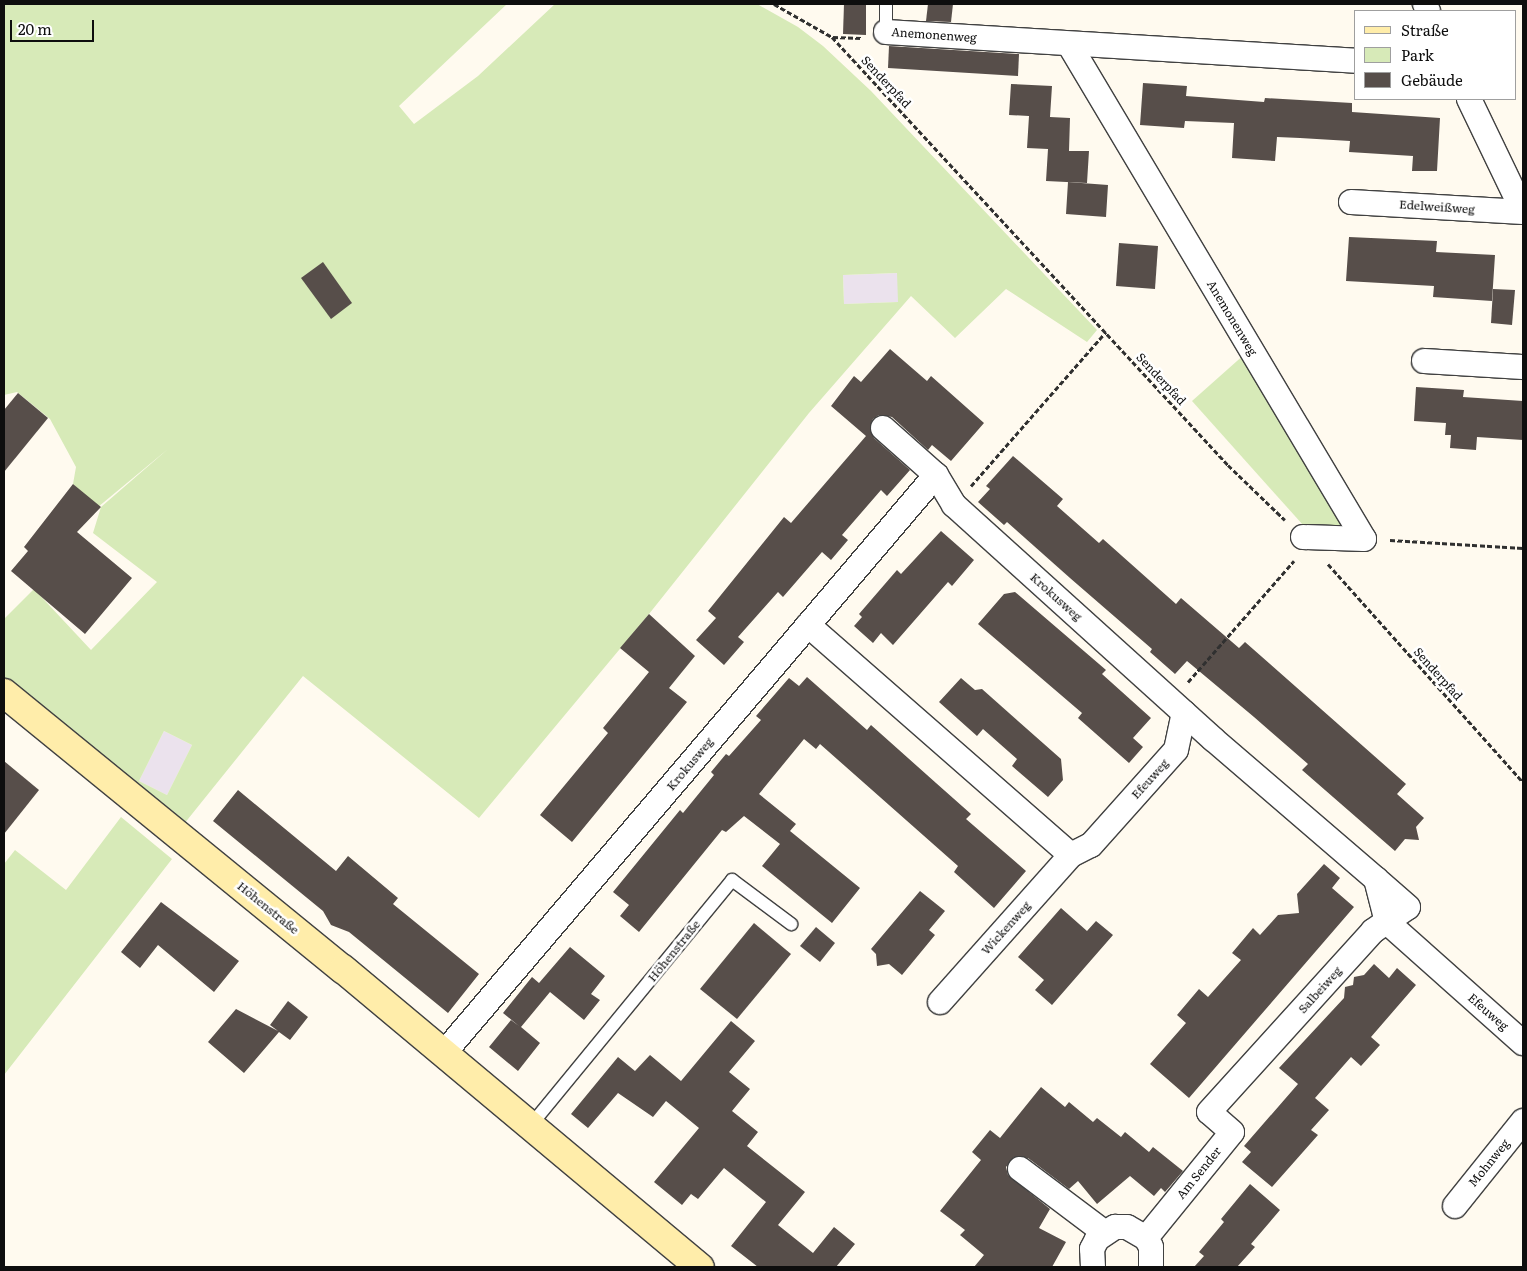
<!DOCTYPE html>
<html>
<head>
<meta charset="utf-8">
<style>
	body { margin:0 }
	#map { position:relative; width:1527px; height:1271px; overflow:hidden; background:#fffaef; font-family:Literata,serif }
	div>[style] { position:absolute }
	.industrial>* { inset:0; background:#ebe2ed }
	.green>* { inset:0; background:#d7eab8 }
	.building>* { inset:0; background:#574e4a }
	.path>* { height:3px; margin-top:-1.5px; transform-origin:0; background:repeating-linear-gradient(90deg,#303030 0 5px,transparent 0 7.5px) }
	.roads { filter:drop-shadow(1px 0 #414141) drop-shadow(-1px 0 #414141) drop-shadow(0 1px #414141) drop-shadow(0 -1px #414141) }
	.lane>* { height:12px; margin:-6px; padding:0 6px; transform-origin:6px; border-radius:6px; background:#fff }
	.street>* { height:24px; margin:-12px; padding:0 12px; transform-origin:12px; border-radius:12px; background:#fff }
	.secondary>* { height:28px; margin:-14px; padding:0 14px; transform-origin:14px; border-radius:14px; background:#ffedaa }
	span { translate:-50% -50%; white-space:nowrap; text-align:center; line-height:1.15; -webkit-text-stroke:5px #fff; paint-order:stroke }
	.street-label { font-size:12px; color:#0e0e0e }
	.frame { position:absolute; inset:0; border:5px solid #0e0e0e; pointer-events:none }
	.legend { position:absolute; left:1354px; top:10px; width:162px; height:90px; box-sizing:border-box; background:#fff; border:1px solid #9f9f9f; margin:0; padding:6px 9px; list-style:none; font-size:15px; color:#0e0e0e }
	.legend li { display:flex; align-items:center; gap:10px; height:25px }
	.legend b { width:25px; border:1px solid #9f9f9f }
	.scale { position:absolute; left:10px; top:20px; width:84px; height:22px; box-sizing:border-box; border:2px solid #0e0e0e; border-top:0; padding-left:6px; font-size:15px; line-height:18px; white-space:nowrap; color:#0e0e0e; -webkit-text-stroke:4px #fff; paint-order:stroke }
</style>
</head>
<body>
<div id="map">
	<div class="industrial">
		<div style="clip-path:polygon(898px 273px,899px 302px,844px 304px,843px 275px)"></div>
		<div style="clip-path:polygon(164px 731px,192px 745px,167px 795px,139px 781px)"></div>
	</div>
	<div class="green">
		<div style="clip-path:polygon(evenodd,4px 4px,507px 4px,399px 106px,414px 124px,478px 76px,555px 4px,757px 4px,798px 27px,823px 46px,871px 91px,1097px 330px,1087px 342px,1006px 289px,955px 338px,911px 296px,809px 413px,649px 614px,479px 818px,303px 676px,184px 824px,4px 679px,4px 619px,34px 589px,91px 650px,157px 582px,93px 533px,101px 507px,168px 449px,98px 507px,73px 484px,76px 467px,50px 419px,17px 392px,4px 395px,4px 4px,897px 273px,898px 302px,844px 304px,843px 275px,897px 273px,4px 4px,164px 731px,192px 745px,167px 795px,139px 781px,164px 731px)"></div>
		<div style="clip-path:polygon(1246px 353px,1356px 534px,1320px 544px,1192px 401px)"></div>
		<div style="clip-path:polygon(121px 817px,172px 859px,4px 1075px,4px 864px,15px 850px,66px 890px)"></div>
	</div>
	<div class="building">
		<div style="clip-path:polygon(844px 4px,866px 4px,866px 35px,843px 34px)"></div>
		<div style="clip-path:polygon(928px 4px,953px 4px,951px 22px,926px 21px)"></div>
		<div style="clip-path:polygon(889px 46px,1019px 54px,1018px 76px,888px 68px)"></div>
		<div style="clip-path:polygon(1143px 83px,1187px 86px,1186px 96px,1264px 102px,1265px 98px,1352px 103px,1352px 112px,1440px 118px,1437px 171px,1412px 171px,1413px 156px,1349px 152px,1350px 141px,1300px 138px,1277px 137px,1275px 161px,1232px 158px,1234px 123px,1185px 121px,1184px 128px,1140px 125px)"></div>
		<div style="clip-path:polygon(1011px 84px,1052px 86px,1050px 117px,1070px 118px,1069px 151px,1089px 151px,1087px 183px,1046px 181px,1048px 149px,1027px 148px,1029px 116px,1009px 115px)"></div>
		<div style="clip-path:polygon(1068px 182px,1108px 185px,1106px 217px,1066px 214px)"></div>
		<div style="clip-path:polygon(1349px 237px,1437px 241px,1436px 252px,1495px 255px,1492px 301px,1433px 297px,1434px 286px,1346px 281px)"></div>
		<div style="clip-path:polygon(1119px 243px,1158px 246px,1155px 289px,1116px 286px)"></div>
		<div style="clip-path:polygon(323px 262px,352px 303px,331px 319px,301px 278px)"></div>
		<div style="clip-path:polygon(1493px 289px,1515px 290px,1512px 325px,1491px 323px)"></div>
		<div style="clip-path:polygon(890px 349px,927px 381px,931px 376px,984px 423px,951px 461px,932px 445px,928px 450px,892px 417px,879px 415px,873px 419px,870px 426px,874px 438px,910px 470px,887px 496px,881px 490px,842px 535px,848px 540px,831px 560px,822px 552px,783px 597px,778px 592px,738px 637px,744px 642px,724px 665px,696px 640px,716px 618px,708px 611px,784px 517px,791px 523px,866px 436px,831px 406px,854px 376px,861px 382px)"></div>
		<div style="clip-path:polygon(1416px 387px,1464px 390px,1463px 397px,1523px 401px,1523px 440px,1477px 437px,1476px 450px,1450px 448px,1451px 435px,1445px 435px,1446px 423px,1414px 421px)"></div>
		<div style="clip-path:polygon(18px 393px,48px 418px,4px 472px,4px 410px)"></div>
		<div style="clip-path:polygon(1013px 456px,1063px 499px,1057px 506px,1099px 543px,1103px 539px,1176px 604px,1181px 598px,1239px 648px,1245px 642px,1406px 784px,1397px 794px,1424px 818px,1416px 827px,1419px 840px,1405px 839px,1395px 851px,1302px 770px,1308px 764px,1254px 717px,1187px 661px,1175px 674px,1150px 652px,1152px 649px,1070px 578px,1007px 522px,1004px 525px,978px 502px,990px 489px,986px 486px)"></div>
		<div style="clip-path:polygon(73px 484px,101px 507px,77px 532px,132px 578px,85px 634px,11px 571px,28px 551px,24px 547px)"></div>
		<div style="clip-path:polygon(941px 531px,974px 560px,952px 586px,948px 582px,893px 645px,881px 633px,873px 643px,854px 626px,862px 617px,859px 614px,897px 570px,901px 574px)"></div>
		<div style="clip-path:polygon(1015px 592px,1106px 670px,1102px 674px,1151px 718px,1133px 738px,1143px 747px,1129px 763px,1078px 718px,1082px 713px,978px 624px,1004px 594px)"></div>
		<div style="clip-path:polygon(649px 614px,695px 656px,669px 688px,687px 702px,572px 842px,540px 815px,608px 733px,603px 728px,649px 672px,620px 648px)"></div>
		<div style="clip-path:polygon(807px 677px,867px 730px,871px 725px,936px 783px,971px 814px,966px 819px,1026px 871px,994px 908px,954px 872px,958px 866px,820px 744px,816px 749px,804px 739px,759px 794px,796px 824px,790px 831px,860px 888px,832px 923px,762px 866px,780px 844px,744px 816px,726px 832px,722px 830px,639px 932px,620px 916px,629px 905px,613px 892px,680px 810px,683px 813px,714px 775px,711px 772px,726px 754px,729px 756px,761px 720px,756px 716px,789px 678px,799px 686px)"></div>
		<div style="clip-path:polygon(961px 678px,975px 690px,982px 689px,1061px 759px,1063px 780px,1048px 797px,1012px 766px,1017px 759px,983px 729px,977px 736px,939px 702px)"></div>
		<div style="clip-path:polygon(4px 761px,39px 790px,4px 834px)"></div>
		<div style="clip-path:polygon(238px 790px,336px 871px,348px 856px,398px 898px,393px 904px,479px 974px,448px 1013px,349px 932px,331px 925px,323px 911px,213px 821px)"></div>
		<div style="clip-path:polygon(1324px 864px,1340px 878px,1332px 888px,1354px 907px,1189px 1098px,1150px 1064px,1186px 1023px,1177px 1015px,1199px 989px,1208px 997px,1224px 979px,1241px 960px,1232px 953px,1253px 928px,1260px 935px,1278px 915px,1299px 913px,1297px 894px)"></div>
		<div style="clip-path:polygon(920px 891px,945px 911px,929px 930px,935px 935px,902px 975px,889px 964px,877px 966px,876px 954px,871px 949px)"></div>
		<div style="clip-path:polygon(161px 902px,239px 961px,214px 992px,158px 945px,140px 968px,121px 952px)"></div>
		<div style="clip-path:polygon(1061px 908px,1087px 931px,1096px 921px,1113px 935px,1052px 1005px,1035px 990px,1044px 980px,1018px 957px)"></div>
		<div style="clip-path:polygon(754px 923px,791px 954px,737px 1019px,700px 989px)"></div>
		<div style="clip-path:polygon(816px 927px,835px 943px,820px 962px,800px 946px)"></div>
		<div style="clip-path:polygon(570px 947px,605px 976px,591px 994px,600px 1000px,584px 1020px,550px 992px,521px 1027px,540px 1043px,518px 1071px,489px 1047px,511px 1020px,519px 1026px,503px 1013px,532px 977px,539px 983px)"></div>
		<div style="clip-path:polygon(1374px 964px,1389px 978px,1397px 968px,1416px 985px,1371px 1037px,1380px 1045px,1361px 1066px,1351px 1057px,1315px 1098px,1329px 1110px,1311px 1130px,1318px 1135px,1272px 1187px,1242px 1162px,1251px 1152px,1244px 1146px,1298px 1084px,1279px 1068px,1344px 998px,1345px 987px,1353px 985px,1354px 977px,1364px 975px)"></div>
		<div style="clip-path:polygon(288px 1001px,308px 1017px,290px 1040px,279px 1032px,244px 1073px,208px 1042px,236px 1009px,278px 1031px,270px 1025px)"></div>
		<div style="clip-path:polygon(731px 1021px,755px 1041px,729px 1072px,750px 1089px,732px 1111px,758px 1132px,747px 1146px,805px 1192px,778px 1225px,813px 1253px,834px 1227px,855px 1244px,836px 1267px,758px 1267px,731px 1246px,766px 1202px,724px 1168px,698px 1199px,691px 1194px,682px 1205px,654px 1182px,699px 1128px,666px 1101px,653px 1117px,618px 1093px,588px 1128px,571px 1114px,618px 1057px,635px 1071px,650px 1055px,681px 1081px)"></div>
		<div style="clip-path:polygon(1041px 1087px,1065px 1107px,1069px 1102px,1093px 1122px,1097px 1118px,1121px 1137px,1125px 1132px,1149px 1152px,1153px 1147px,1183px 1171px,1165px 1192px,1161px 1188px,1154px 1196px,1130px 1176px,1097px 1204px,1078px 1181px,1069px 1189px,1028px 1158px,1014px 1157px,1006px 1167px,1008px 1175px,1050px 1209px,1039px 1228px,1066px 1242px,1052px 1267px,974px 1267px,984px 1255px,960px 1235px,965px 1230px,940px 1211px,981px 1160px,972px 1152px,990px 1130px,1000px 1138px)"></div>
		<div style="clip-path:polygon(1250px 1184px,1280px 1210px,1251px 1244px,1255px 1247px,1237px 1267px,1194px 1267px,1204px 1256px,1199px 1252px,1224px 1222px,1221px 1219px)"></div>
	</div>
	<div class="path">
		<div style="left:774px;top:4px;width:67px;rotate:29.6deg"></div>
		<div style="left:832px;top:37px;width:583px;rotate:47.22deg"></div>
		<div style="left:1228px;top:465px;width:79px;rotate:44deg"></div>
		<div style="left:833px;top:37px;width:28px;rotate:2deg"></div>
		<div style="left:971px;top:486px;width:205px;rotate:-48.8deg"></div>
		<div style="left:1390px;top:540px;width:133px;rotate:3.4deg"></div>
		<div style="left:1328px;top:564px;width:292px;rotate:48.2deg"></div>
		<div style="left:1188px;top:682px;width:161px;rotate:-48.8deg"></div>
	</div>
	<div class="roads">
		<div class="lane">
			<div style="left:886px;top:4px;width:28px;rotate:90deg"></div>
			<div style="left:531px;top:1125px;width:317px;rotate:-50.6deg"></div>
			<div style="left:732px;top:880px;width:74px;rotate:36.7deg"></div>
		</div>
		<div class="street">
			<div style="left:1425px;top:4px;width:8px;rotate:67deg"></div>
			<div style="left:886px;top:32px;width:471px;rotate:3.5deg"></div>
			<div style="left:1069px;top:44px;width:576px;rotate:59.21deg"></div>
			<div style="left:1364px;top:539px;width:61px;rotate:-178.1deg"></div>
			<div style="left:1469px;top:99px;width:124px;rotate:64.3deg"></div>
			<div style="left:1351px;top:202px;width:172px;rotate:3.3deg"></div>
			<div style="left:1424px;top:361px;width:99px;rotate:3.5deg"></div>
			<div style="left:883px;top:428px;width:71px;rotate:41.6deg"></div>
			<div style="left:936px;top:475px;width:35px;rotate:59deg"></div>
			<div style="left:954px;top:505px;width:349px;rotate:42.1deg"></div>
			<div style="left:1213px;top:739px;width:215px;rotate:40.7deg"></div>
			<div style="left:1376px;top:879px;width:44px;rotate:75.7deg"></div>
			<div style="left:1387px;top:922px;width:182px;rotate:41.7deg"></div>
			<div style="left:808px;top:625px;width:349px;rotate:41.2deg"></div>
			<div style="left:1071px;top:855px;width:22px;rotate:-27deg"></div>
			<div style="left:1091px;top:845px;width:127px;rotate:-48.2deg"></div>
			<div style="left:1176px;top:750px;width:38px;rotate:-78deg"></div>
			<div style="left:940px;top:1002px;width:197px;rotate:-48.3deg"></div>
			<div style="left:444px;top:1053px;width:759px;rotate:-49.6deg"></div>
			<div style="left:1020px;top:1169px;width:105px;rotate:36.9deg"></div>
			<div style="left:1455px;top:1206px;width:109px;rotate:-51.3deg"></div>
			<div style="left:1146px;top:1238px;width:136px;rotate:-50.9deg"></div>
			<div style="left:1232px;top:1132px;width:30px;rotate:-139deg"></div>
			<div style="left:1209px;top:1112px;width:244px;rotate:-47.8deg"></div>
			<div style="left:1373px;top:931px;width:42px;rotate:-34.4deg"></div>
			<div style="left:1408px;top:907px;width:43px;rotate:-138.8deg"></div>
			<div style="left:1093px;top:1267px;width:18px;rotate:-93deg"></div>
			<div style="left:1092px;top:1249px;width:11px;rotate:-63deg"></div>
			<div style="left:1097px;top:1239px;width:22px;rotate:-34deg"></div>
			<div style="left:1115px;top:1227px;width:12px"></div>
			<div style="left:1127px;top:1227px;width:22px;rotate:30deg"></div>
			<div style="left:1146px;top:1238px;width:10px;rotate:61deg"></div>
			<div style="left:1151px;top:1247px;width:20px;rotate:90deg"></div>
		</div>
		<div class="secondary">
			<div style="left:4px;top:693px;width:437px;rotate:39.2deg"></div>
			<div style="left:343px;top:969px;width:465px;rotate:39.9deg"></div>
		</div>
	</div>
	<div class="street-label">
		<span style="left:934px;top:35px;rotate:4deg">Anemonenweg</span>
		<span style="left:886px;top:82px;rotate:47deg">Senderpfad</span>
		<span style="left:1437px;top:207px;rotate:4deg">Edelweißweg</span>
		<span style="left:1232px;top:318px;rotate:59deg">Anemonenweg</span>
		<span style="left:1161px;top:379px;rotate:47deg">Senderpfad</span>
		<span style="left:1056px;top:597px;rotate:42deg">Krokusweg</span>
		<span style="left:1438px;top:674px;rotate:48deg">Senderpfad</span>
		<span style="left:690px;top:764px;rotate:-50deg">Krokusweg</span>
		<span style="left:1150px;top:779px;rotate:-48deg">Efeuweg</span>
		<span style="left:268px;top:908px;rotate:39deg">Höhenstraße</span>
		<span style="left:1006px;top:928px;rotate:-48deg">Wickenweg</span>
		<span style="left:674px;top:951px;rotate:-51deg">Höhenstraße</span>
		<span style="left:1320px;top:990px;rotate:-48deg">Salbeiweg</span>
		<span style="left:1488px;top:1012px;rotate:41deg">Efeuweg</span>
		<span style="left:1489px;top:1163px;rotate:-51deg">Mohnweg</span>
		<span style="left:1199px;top:1173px;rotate:-51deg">Am Sender</span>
	</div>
	<div class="frame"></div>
	<ul class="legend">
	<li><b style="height:6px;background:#ffedaa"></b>Straße</li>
	<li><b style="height:14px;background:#d7eab8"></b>Park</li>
	<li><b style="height:14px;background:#574e4a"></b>Gebäude</li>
	</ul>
	<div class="scale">20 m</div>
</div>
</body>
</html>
